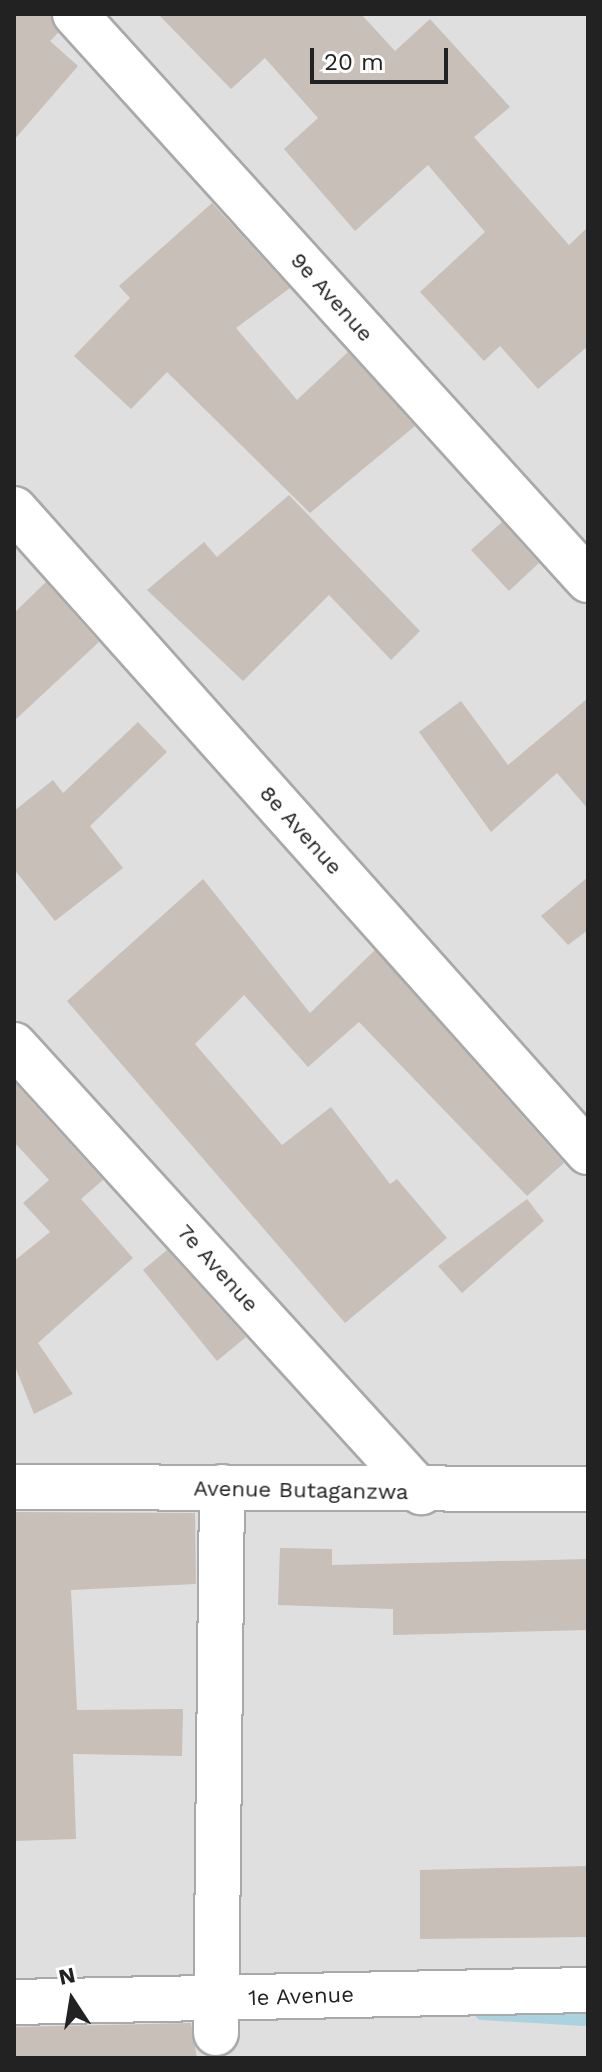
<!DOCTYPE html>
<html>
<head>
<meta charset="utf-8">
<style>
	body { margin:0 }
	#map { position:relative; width:602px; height:2072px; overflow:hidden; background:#f2efe9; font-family:"Work Sans",sans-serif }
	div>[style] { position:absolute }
	.residential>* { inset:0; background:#e0dfdf }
	.stream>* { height:14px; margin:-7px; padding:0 7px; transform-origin:7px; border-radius:7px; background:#aad3df }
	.building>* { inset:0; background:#c7bfb8 }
	.roads { filter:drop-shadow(2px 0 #a9a9a9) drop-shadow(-2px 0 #a9a9a9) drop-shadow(0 2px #a9a9a9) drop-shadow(0 -2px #a9a9a9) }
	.minor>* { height:44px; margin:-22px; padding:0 22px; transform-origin:22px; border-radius:22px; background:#fff }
	.tertiary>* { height:44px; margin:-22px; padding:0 22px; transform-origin:22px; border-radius:22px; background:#fff }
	span { translate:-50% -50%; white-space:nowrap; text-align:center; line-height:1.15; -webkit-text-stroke:6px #fff; paint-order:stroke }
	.street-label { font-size:22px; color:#222 }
	.frame { position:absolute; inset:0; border:16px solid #222; pointer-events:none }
	.north { position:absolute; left:32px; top:1960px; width:80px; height:80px; -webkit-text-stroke:6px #fff; paint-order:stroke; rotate:348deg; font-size:22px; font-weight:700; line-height:32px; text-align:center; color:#222 }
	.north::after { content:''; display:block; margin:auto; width:28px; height:36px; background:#222; clip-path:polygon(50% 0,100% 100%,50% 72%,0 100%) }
	.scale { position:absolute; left:310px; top:48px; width:138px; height:36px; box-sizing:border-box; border:4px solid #222; border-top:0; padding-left:10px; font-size:24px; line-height:28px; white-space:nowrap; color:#222; -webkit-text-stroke:6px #fff; paint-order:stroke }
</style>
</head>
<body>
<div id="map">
	<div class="residential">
		<div style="clip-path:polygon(14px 14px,588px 14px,588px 2058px,14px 2058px)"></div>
	</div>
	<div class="stream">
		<div style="left:482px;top:2013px;width:102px;rotate:3.4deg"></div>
	</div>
	<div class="building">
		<div style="clip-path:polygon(14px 14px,51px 14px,58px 33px,50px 41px,78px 66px,14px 140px)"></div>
		<div style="clip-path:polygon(158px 14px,361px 14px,395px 51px,430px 19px,510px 107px,474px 137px,569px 245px,588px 227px,588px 346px,538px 389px,500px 346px,484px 361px,420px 292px,485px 232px,428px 165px,355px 231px,284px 149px,318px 118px,265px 58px,231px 89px)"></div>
		<div style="clip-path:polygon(212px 203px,290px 288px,236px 328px,297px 400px,348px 352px,415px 426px,310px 513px,167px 372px,131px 409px,74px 356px,130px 298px,119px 286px)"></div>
		<div style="clip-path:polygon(289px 495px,420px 631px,391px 660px,329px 595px,243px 681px,147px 590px,204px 542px,217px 557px)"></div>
		<div style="clip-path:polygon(502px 522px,539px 563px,509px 591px,471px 550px)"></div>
		<div style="clip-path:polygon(46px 582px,99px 642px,14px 721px,14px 613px)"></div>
		<div style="clip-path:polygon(588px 698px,588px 809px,557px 773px,491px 832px,419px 732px,461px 701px,508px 765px)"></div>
		<div style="clip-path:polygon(138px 722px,167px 752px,90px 826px,123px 868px,55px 921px,14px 869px,14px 811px,53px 780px,63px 793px)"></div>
		<div style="clip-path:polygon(588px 877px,588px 930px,568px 945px,541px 916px)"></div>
		<div style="clip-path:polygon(203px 879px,310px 1013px,375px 950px,564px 1163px,527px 1196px,359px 1022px,308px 1067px,244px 995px,195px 1044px,282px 1145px,331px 1107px,390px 1184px,397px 1179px,447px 1238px,345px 1323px,67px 1001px)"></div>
		<div style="clip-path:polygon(14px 1082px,103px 1180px,81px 1199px,133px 1258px,38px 1343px,73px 1394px,34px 1414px,14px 1364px,14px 1261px,50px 1232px,23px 1203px,49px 1180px,14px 1142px)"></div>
		<div style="clip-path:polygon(527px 1199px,544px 1221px,462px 1293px,438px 1266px)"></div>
		<div style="clip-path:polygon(167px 1250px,246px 1337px,217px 1361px,143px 1270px)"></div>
		<div style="clip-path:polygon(14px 1512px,195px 1513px,196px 1584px,71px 1590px,77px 1710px,183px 1709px,182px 1756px,73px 1754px,76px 1839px,14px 1841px)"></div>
		<div style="clip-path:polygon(280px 1548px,332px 1549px,332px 1565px,588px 1559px,588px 1630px,393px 1635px,393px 1609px,278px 1605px)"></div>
		<div style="clip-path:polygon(588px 1866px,588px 1937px,420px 1939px,420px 1870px)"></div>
		<div style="clip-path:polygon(191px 2023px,197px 2058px,14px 2058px,14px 2027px)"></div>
	</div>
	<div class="roads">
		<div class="minor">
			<div style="left:75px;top:14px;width:764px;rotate:47.81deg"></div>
			<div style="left:14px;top:509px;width:862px;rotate:48.25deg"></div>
			<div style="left:14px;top:1045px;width:605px;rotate:47.68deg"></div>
			<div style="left:14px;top:2002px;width:574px;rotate:-1.2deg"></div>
			<div style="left:216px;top:2033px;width:546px;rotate:-89.37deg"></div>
		</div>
		<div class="tertiary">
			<div style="left:14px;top:1487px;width:574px;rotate:0.2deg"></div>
		</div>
	</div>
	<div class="street-label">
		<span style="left:332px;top:297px;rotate:48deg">9e Avenue</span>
		<span style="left:301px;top:830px;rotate:48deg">8e Avenue</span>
		<span style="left:218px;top:1268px;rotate:48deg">7e Avenue</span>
		<span style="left:301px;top:1490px;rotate:1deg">Avenue Butaganzwa</span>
		<span style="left:301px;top:1996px;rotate:-2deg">1e Avenue</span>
	</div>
	<div class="frame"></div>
	<div class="north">N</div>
	<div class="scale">20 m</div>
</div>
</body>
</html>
